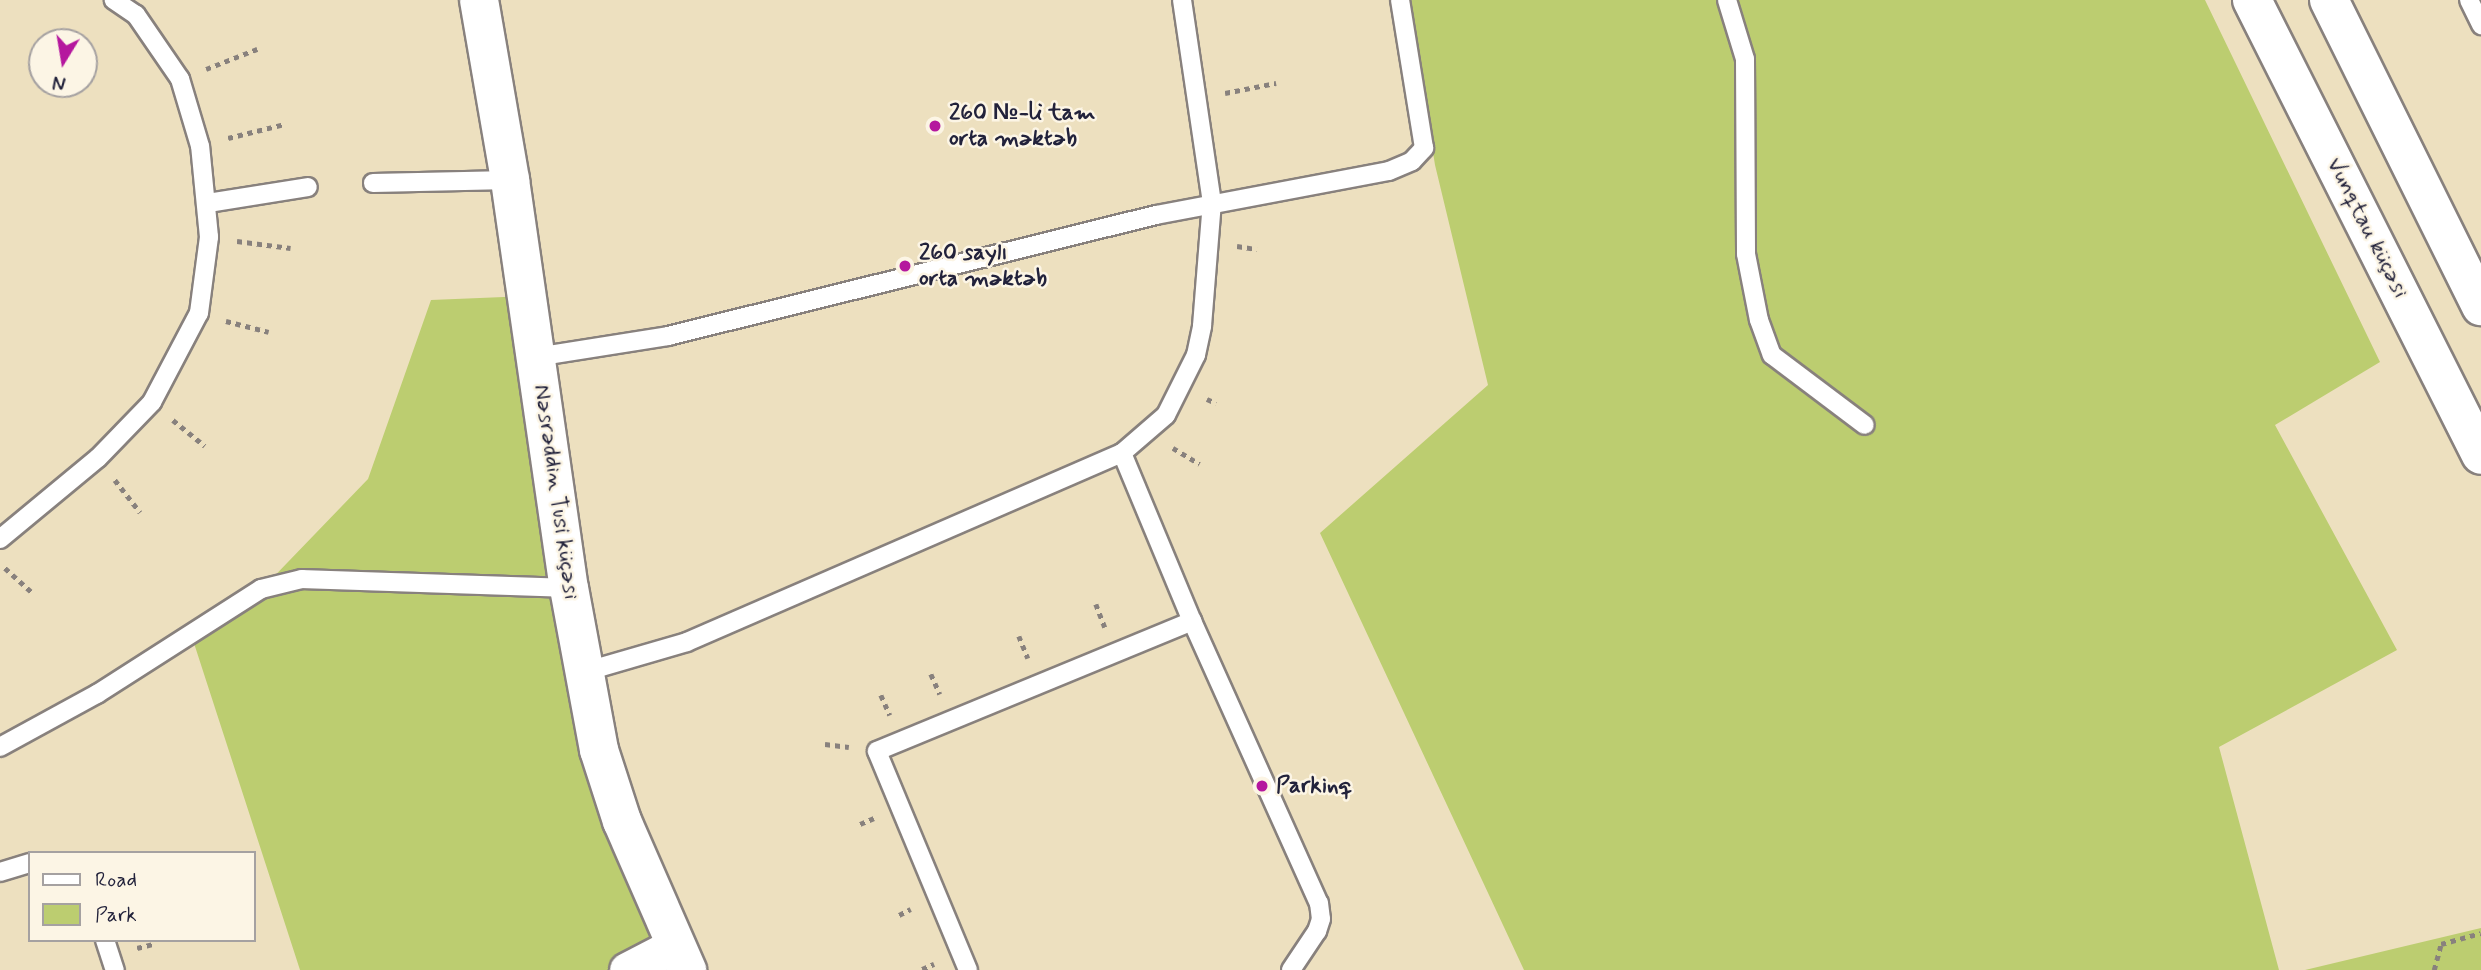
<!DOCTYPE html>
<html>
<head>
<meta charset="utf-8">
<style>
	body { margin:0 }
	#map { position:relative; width:2481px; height:970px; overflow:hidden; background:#ede0bf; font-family:Mynerve,sans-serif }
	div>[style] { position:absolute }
	.green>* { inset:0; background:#bccd70 }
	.path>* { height:4.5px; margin-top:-2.25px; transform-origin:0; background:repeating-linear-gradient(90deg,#88817d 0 5px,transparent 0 10px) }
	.roads { filter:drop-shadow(2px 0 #88817d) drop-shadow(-2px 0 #88817d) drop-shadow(0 2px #88817d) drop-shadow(0 -2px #88817d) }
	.lane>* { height:18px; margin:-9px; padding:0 9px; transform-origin:9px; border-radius:9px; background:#fff }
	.street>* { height:35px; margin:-17.5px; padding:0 17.5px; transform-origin:17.5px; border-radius:17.5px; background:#fff }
	.secondary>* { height:38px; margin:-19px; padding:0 19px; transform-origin:19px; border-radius:19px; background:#fff }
	.primary>* { height:38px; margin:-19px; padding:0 19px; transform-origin:19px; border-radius:19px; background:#fff }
	.dots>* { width:19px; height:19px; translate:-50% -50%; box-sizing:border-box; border:4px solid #fcf5e5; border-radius:50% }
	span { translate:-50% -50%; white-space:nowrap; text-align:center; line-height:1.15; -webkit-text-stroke:5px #fcf5e5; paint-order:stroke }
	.poi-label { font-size:23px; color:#22223b; font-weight:700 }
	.left { translate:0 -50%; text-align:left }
	.street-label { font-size:23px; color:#22223b }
	.legend { position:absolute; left:28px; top:851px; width:228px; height:91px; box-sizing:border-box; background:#fcf5e5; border:2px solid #a5a1a1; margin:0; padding:9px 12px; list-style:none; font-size:21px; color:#22223b }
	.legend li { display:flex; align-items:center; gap:14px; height:35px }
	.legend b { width:35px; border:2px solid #a5a1a1 }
	.north { position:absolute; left:28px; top:28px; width:70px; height:70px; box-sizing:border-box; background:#fcf5e5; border:2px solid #a5a1a1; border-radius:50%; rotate:191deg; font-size:19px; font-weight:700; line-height:28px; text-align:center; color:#22223b }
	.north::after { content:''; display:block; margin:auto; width:24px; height:32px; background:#b5179e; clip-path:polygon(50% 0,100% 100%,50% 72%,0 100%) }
</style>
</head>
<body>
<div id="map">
	<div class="green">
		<div style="clip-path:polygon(1409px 0,2205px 0,2380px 362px,2275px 425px,2397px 650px,2219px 747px,2279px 970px,1524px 970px,1320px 533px,1488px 385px,1435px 165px)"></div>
		<div style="clip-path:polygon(527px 296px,606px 773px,675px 945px,627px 970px,300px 970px,191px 634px,235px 617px,368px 479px,431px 300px)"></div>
		<div style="clip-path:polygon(2481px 928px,2481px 970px,2305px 970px)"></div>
	</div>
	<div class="path">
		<div style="left:206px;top:69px;width:55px;rotate:-21.4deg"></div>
		<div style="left:1225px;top:93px;width:52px;rotate:-11.1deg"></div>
		<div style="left:228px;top:138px;width:59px;rotate:-13.8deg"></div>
		<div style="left:237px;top:241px;width:54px;rotate:7.4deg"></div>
		<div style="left:1237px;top:246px;width:20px;rotate:9deg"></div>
		<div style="left:226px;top:321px;width:44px;rotate:14.3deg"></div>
		<div style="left:1207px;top:399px;width:10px;rotate:24deg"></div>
		<div style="left:173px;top:420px;width:41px;rotate:39.1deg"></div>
		<div style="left:1173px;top:448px;width:31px;rotate:31deg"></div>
		<div style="left:115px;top:480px;width:41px;rotate:52deg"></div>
		<div style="left:5px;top:568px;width:38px;rotate:42deg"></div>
		<div style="left:1096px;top:604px;width:25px;rotate:69deg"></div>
		<div style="left:1019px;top:636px;width:24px;rotate:68deg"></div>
		<div style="left:931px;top:674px;width:22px;rotate:66deg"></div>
		<div style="left:881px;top:695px;width:22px;rotate:66deg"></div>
		<div style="left:825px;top:744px;width:24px;rotate:7deg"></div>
		<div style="left:860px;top:824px;width:15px;rotate:-23deg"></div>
		<div style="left:899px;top:915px;width:13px;rotate:-27deg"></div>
		<div style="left:137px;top:948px;width:16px;rotate:-14deg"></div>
		<div style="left:922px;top:969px;width:13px;rotate:-23deg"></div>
		<div style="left:2434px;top:970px;width:27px;rotate:-75deg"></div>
		<div style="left:2441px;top:944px;width:41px;rotate:-15.4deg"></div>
	</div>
	<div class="roads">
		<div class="lane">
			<div style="left:1727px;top:0;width:62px;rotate:73deg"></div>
			<div style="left:1745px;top:59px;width:195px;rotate:89.7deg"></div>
			<div style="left:1746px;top:254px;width:67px;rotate:78.9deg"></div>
			<div style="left:1759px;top:320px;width:37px;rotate:70deg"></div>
			<div style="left:1772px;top:355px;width:116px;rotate:37deg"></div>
			<div style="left:2469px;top:0;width:28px;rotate:64deg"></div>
			<div style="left:373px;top:183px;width:137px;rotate:-1.3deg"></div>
			<div style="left:208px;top:203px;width:101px;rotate:-9.1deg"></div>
			<div style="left:536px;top:357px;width:134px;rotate:-9deg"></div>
			<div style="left:668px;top:336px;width:503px;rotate:-13.93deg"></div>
			<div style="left:1156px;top:215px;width:237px;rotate:-10.7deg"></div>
			<div style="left:1389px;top:171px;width:25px;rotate:-23deg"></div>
			<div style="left:1412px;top:161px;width:18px;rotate:-47deg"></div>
			<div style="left:1424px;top:148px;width:150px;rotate:-99.2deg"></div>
			<div style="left:1122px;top:453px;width:182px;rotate:67.4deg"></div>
			<div style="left:1192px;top:621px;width:309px;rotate:65.8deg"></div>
			<div style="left:1319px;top:903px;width:16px;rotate:83deg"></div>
			<div style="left:1321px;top:919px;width:13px;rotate:108deg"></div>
			<div style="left:1317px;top:931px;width:47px;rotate:123.7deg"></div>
			<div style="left:0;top:539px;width:127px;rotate:-39.6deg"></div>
			<div style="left:98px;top:458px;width:78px;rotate:-46deg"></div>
			<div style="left:152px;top:402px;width:101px;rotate:-62.2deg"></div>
			<div style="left:199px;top:313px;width:77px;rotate:-82.5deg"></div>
			<div style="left:209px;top:237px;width:91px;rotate:-95.6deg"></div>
			<div style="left:200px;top:146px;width:70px;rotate:-106.6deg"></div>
			<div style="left:180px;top:79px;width:78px;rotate:-124.5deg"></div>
			<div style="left:136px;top:15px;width:27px;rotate:-146deg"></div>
			<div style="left:584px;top:672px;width:107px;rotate:-16.2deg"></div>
			<div style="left:687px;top:642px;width:474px;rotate:-23.5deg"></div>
			<div style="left:1122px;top:453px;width:58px;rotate:-40.8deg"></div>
			<div style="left:1166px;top:415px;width:67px;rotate:-63.4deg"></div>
			<div style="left:1196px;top:355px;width:30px;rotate:-78deg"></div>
			<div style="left:1202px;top:326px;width:123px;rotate:-85.4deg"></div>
			<div style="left:1212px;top:203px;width:205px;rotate:-98.4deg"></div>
			<div style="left:0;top:747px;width:111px;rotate:-28.7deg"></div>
			<div style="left:97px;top:694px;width:195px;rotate:-32.6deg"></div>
			<div style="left:261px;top:589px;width:42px;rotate:-13.7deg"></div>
			<div style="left:302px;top:579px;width:267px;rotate:1.9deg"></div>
			<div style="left:0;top:872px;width:31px;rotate:-17deg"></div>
			<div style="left:105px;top:940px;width:32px;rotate:72deg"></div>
			<div style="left:968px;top:970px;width:237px;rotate:-112.6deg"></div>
			<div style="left:877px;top:751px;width:341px;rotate:-22.4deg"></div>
		</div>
		<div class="street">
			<div style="left:627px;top:970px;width:54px;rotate:-27.5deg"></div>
		</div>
		<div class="secondary">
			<div style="left:479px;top:0;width:183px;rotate:80.2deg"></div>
			<div style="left:510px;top:180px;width:412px;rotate:81.8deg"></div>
			<div style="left:569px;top:588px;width:165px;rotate:79.5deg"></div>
			<div style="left:599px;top:750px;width:75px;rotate:72.1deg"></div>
			<div style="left:622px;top:821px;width:163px;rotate:66.4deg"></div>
		</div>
		<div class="primary">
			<div style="left:2252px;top:0;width:509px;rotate:63.28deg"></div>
			<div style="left:2329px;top:0;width:342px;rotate:63.6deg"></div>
		</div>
	</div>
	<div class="dots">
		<div style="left:935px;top:126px;background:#b5179e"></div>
		<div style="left:905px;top:266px;background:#b5179e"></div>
		<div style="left:1262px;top:786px;background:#b5179e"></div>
	</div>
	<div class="poi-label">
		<span class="left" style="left:949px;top:126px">260 №-li tam<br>orta məktəb</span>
		<span class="left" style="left:919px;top:266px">260 saylı<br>orta məktəb</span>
		<span class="left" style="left:1276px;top:786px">Parkinq</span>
	</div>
	<div class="street-label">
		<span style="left:2367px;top:228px;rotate:63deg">Vunqtau küçəsi</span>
		<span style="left:556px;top:492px;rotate:82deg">Nəsrəddin Tusi küçəsi</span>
	</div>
	<ul class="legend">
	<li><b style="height:9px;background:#fff"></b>Road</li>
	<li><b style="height:19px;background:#bccd70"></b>Park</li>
	</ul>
	<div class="north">N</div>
</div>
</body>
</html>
